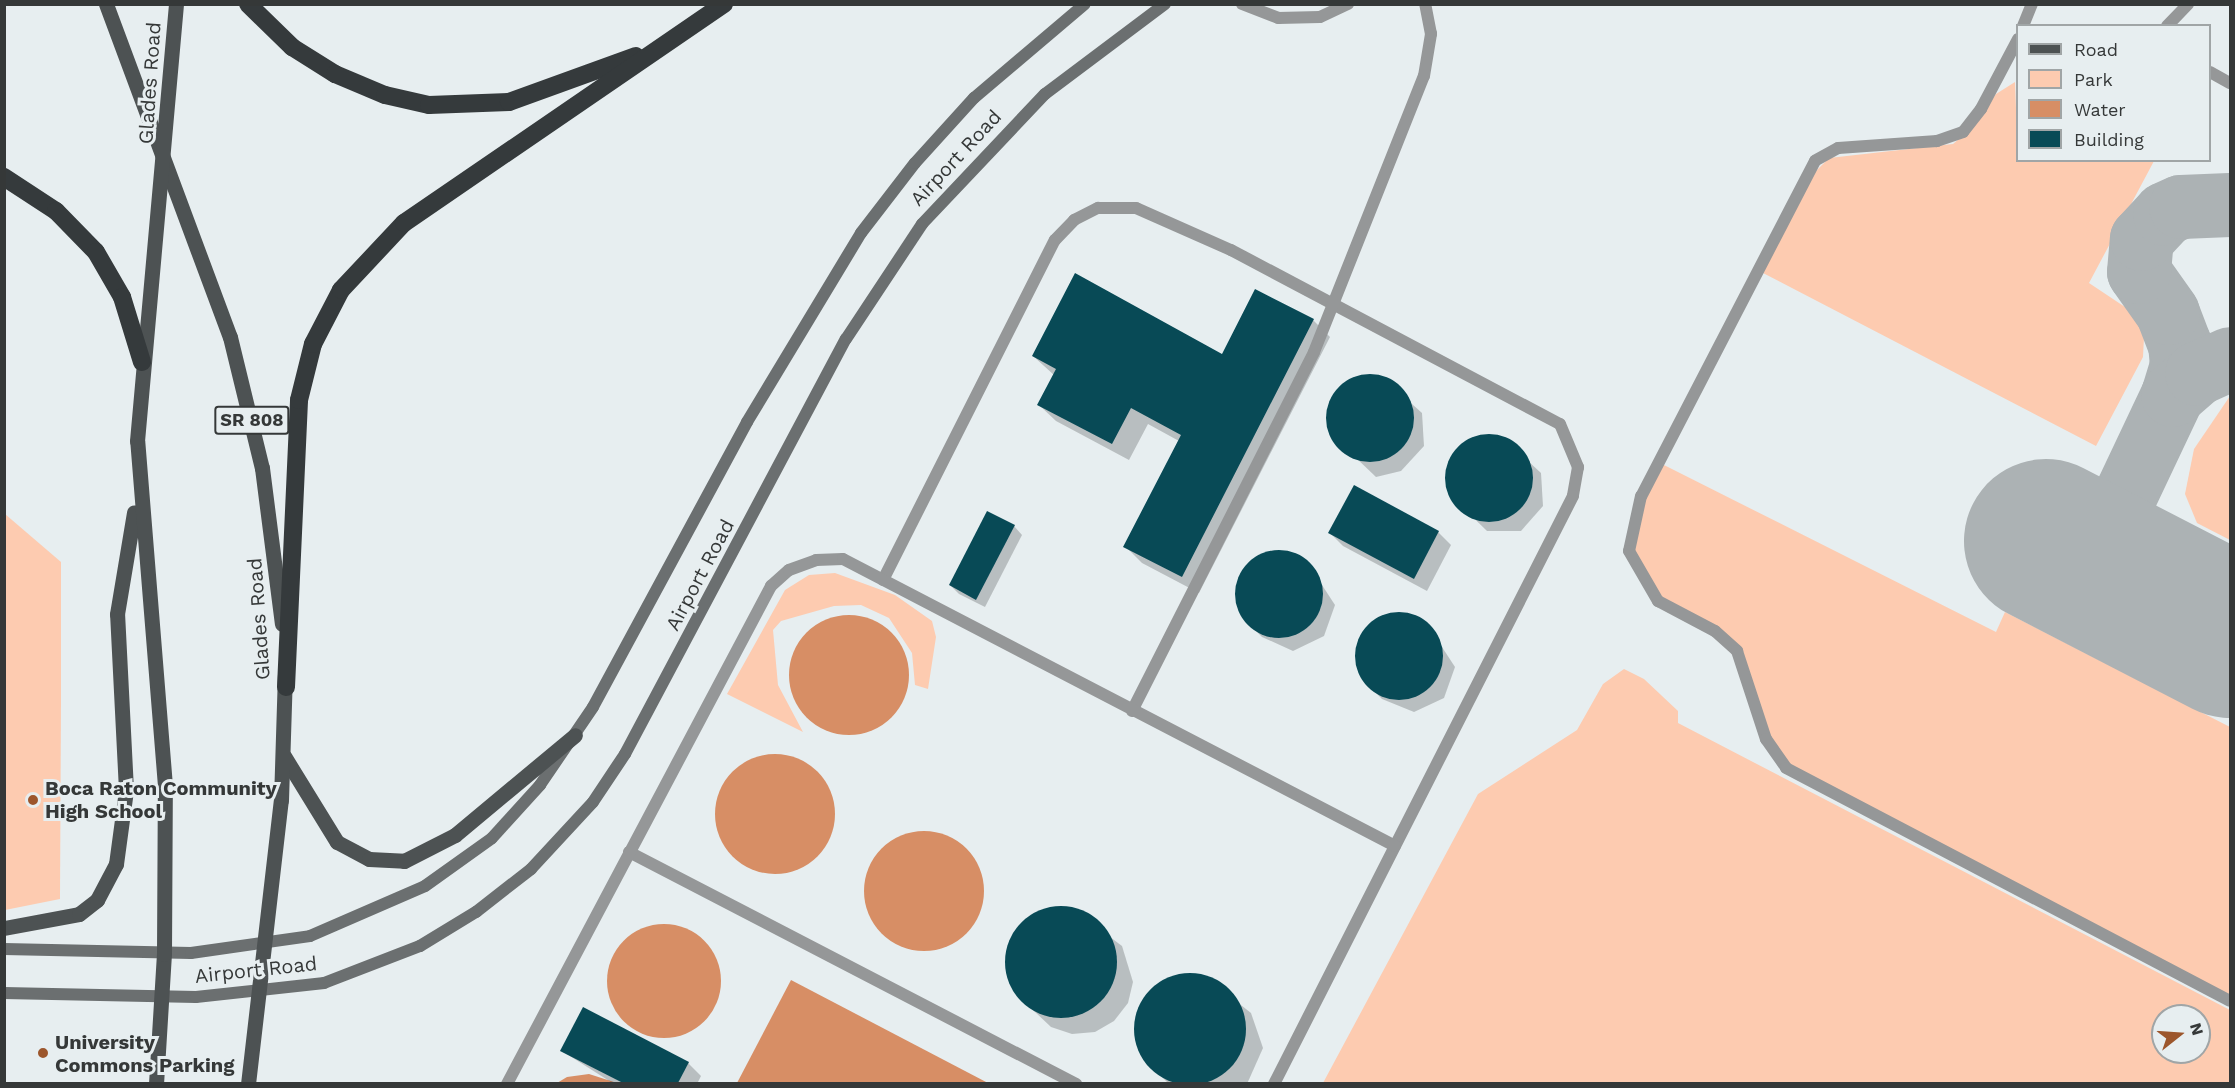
<!DOCTYPE html>
<html>
<head>
<meta charset="utf-8">
<style>
	body { margin:0 }
	#map { position:relative; width:2235px; height:1088px; overflow:hidden; background:#e7eef0; font-family:"Work Sans",sans-serif }
	div>[style] { position:absolute }
	.green>* { inset:0; background:#fdcbb0 }
	.water>* { inset:0; background:#d78e65 }
	.round { border-radius:50% }
	.shadow>* { inset:0; background:#0003 }
	.taxiway>* { height:64px; margin:-32px; padding:0 32px; transform-origin:32px; border-radius:32px; background:#acb2b4 }
	.runway>* { height:164px; margin:-82px; padding:0 82px; transform-origin:82px; border-radius:82px; background:#acb2b4 }
	.building>* { inset:0; background:#084a56 }
	.lane>* { height:12px; margin:-6px; padding:0 6px; transform-origin:6px; border-radius:6px; background:#959798 }
	.secondary>* { height:12px; margin:-6px; padding:0 6px; transform-origin:6px; border-radius:6px; background:#6b6f70 }
	.primary>* { height:15px; margin:-7.5px; padding:0 7.5px; transform-origin:7.5px; border-radius:7.5px; background:#4d5253 }
	.highway>* { height:18px; margin:-9px; padding:0 9px; transform-origin:9px; border-radius:9px; background:#353a3c }
	.dots>* { width:16px; height:16px; translate:-50% -50%; box-sizing:border-box; border:3px solid #e7eef0; border-radius:50% }
	span { translate:-50% -50%; white-space:nowrap; text-align:center; line-height:1.15; -webkit-text-stroke:6px #e7eef0; paint-order:stroke }
	.shield-label span { padding:2px 4px; background:#e7eef0; border:2px solid; border-radius:4px; -webkit-text-stroke-width:0 }
	.shield-label { font-size:18px; color:#353838; font-weight:700 }
	.street-label { font-size:20px; color:#353838 }
	.poi-label { font-size:20px; color:#353838; font-weight:700 }
	.left { translate:0 -50%; text-align:left }
	.frame { position:absolute; inset:0; border:6px solid #353838; pointer-events:none }
	.legend { position:absolute; left:2016px; top:24px; width:195px; height:138px; box-sizing:border-box; background:#e7eef0; border:2px solid #a0a5a6; margin:0; padding:8px 10px; list-style:none; font-size:18px; color:#353838 }
	.legend li { display:flex; align-items:center; gap:12px; height:30px }
	.legend b { width:30px; border:2px solid #a0a5a6 }
	.north { position:absolute; left:2151px; top:1004px; width:60px; height:60px; box-sizing:border-box; background:#e7eef0; border:2px solid #a0a5a6; border-radius:50%; rotate:73deg; font-size:16px; font-weight:700; line-height:24px; text-align:center; color:#353838 }
	.north::after { content:''; display:block; margin:auto; width:21px; height:27px; background:#9c562c; clip-path:polygon(50% 0,100% 100%,50% 72%,0 100%) }
</style>
</head>
<body>
<div id="map">
	<div class="green">
		<div style="clip-path:polygon(2015px 82px,2018px 160px,2154px 161px,2089px 283px,2134px 313px,2144px 337px,2143px 357px,2096px 446px,1763px 273px,1813px 174px,1829px 158px,1953px 144px,1972px 128px,1996px 94px)"></div>
		<div style="clip-path:polygon(2230px 396px,2230px 540px,2197px 523px,2185px 494px,2194px 449px)"></div>
		<div style="clip-path:polygon(1658px 462px,1996px 632px,2005px 612px,2230px 727px,2230px 1001px,1777px 759px,1737px 651px,1658px 601px,1638px 572px,1631px 525px)"></div>
		<div style="clip-path:polygon(5px 514px,61px 562px,61px 701px,60px 899px,5px 910px)"></div>
		<div style="clip-path:polygon(835px 573px,895px 595px,932px 621px,936px 637px,928px 689px,915px 685px,912px 653px,889px 618px,861px 605px,834px 606px,781px 621px,773px 630px,778px 685px,803px 732px,727px 694px,785px 590px,809px 575px)"></div>
		<div style="clip-path:polygon(evenodd,1624px 669px,1644px 679px,1678px 711px,1678px 723px,2230px 1010px,2230px 1083px,1323px 1083px,1478px 794px,1577px 730px,1603px 684px,1624px 669px,2163px 1016px,2199px 1016px,2199px 1052px,2163px 1052px,2163px 1016px)"></div>
	</div>
	<div class="water">
		<div class="round" style="left:789px;top:615px;width:120px;height:120px"></div>
		<div class="round" style="left:715px;top:754px;width:120px;height:120px"></div>
		<div class="round" style="left:864px;top:831px;width:120px;height:120px"></div>
		<div class="round" style="left:607px;top:924px;width:114px;height:114px"></div>
		<div style="clip-path:polygon(791px 980px,988px 1083px,737px 1083px)"></div>
		<div style="clip-path:polygon(589px 1074px,617px 1083px,557px 1083px,567px 1077px)"></div>
	</div>
	<div class="shadow">
		<div style="clip-path:polygon(1313px 320px,1330px 337px,1199px 593px,1142px 563px,1125px 546px,1179px 441px,1148px 424px,1129px 460px,1056px 421px,1039px 405px,1054px 375px,1033px 356px,1223px 356px)"></div>
		<div style="clip-path:polygon(1383px 378px,1422px 413px,1424px 446px,1401px 471px,1376px 477px,1331px 434px,1330px 403px,1351px 380px)"></div>
		<div style="clip-path:polygon(1503px 438px,1541px 473px,1543px 506px,1521px 531px,1487px 531px,1450px 495px,1450px 463px,1470px 440px)"></div>
		<div style="clip-path:polygon(1014px 526px,1022px 535px,985px 607px,959px 594px,950px 585px)"></div>
		<div style="clip-path:polygon(1438px 532px,1451px 545px,1427px 591px,1343px 546px,1330px 533px)"></div>
		<div style="clip-path:polygon(1276px 552px,1307px 562px,1335px 605px,1324px 636px,1293px 651px,1262px 637px,1249px 624px,1236px 595px,1247px 566px)"></div>
		<div style="clip-path:polygon(1396px 613px,1427px 624px,1455px 667px,1444px 698px,1414px 712px,1382px 699px,1369px 686px,1357px 657px,1367px 627px)"></div>
		<div style="clip-path:polygon(1073px 909px,1122px 946px,1133px 982px,1128px 1003px,1114px 1021px,1095px 1032px,1072px 1034px,1051px 1027px,1016px 994px,1007px 973px,1007px 950px,1016px 930px,1033px 915px)"></div>
		<div style="clip-path:polygon(1203px 975px,1251px 1013px,1263px 1048px,1247px 1084px,1169px 1084px,1146px 1061px,1137px 1040px,1137px 1017px,1146px 997px,1163px 981px)"></div>
		<div style="clip-path:polygon(562px 1051px,688px 1063px,701px 1076px,697px 1084px,614px 1084px)"></div>
	</div>
	<div class="taxiway">
		<div style="left:2173px;top:395px;width:30px;rotate:-73deg"></div>
		<div style="left:2182px;top:366px;width:21px;rotate:-95deg"></div>
		<div style="left:2180px;top:345px;width:34px;rotate:-111deg"></div>
		<div style="left:2168px;top:313px;width:50px;rotate:-125.3deg"></div>
		<div style="left:2139px;top:272px;width:33px;rotate:-85deg"></div>
		<div style="left:2142px;top:239px;width:34px;rotate:-47deg"></div>
		<div style="left:2165px;top:214px;width:17px;rotate:-24deg"></div>
		<div style="left:2181px;top:207px;width:49px;rotate:-2.3deg"></div>
		<div style="left:2178px;top:609px;width:57px;rotate:-139.9deg"></div>
		<div style="left:2134px;top:572px;width:34px;rotate:-120deg"></div>
		<div style="left:2117px;top:543px;width:23px;rotate:-97deg"></div>
		<div style="left:2114px;top:520px;width:138px;rotate:-64.7deg"></div>
		<div style="left:2173px;top:395px;width:32px;rotate:-41deg"></div>
		<div style="left:2197px;top:374px;width:36px;rotate:-24deg"></div>
	</div>
	<div class="runway">
		<div style="left:2046px;top:541px;width:207px;rotate:27.3deg"></div>
	</div>
	<div class="building">
		<div style="clip-path:polygon(1075px 273px,1222px 354px,1255px 289px,1314px 319px,1182px 577px,1123px 547px,1181px 435px,1131px 408px,1112px 444px,1037px 405px,1056px 369px,1032px 356px)"></div>
		<div class="round" style="left:1326px;top:374px;width:88px;height:88px"></div>
		<div class="round" style="left:1445px;top:434px;width:88px;height:88px"></div>
		<div style="clip-path:polygon(1354px 485px,1439px 531px,1414px 579px,1328px 533px)"></div>
		<div style="clip-path:polygon(987px 511px,1015px 525px,976px 600px,949px 585px)"></div>
		<div class="round" style="left:1235px;top:550px;width:88px;height:88px"></div>
		<div class="round" style="left:1355px;top:612px;width:88px;height:88px"></div>
		<div class="round" style="left:1005px;top:906px;width:112px;height:112px"></div>
		<div class="round" style="left:1134px;top:973px;width:112px;height:112px"></div>
		<div style="clip-path:polygon(583px 1007px,689px 1062px,678px 1083px,623px 1083px,560px 1051px)"></div>
	</div>
	<div class="lane">
		<div style="left:1242px;top:4px;width:39px;rotate:21deg"></div>
		<div style="left:1278px;top:18px;width:42px;rotate:-1.4deg"></div>
		<div style="left:1320px;top:17px;width:31px;rotate:-25deg"></div>
		<div style="left:2023px;top:26px;width:24px;rotate:-68deg"></div>
		<div style="left:2167px;top:26px;width:30px;rotate:-46deg"></div>
		<div style="left:2018px;top:39px;width:79px;rotate:117.9deg"></div>
		<div style="left:1981px;top:109px;width:29px;rotate:128deg"></div>
		<div style="left:1963px;top:132px;width:28px;rotate:161deg"></div>
		<div style="left:1937px;top:141px;width:99px;rotate:176deg"></div>
		<div style="left:1838px;top:148px;width:26px;rotate:151deg"></div>
		<div style="left:1815px;top:161px;width:377px;rotate:117.4deg"></div>
		<div style="left:1641px;top:496px;width:56px;rotate:102.3deg"></div>
		<div style="left:1629px;top:551px;width:58px;rotate:59.9deg"></div>
		<div style="left:1658px;top:601px;width:64px;rotate:27.8deg"></div>
		<div style="left:1715px;top:631px;width:30px;rotate:42deg"></div>
		<div style="left:1737px;top:651px;width:93px;rotate:71.8deg"></div>
		<div style="left:1766px;top:739px;width:35px;rotate:55deg"></div>
		<div style="left:1786px;top:768px;width:501px;rotate:27.69deg"></div>
		<div style="left:2210px;top:72px;width:23px;rotate:29deg"></div>
		<div style="left:883px;top:580px;width:381px;rotate:-63.2deg"></div>
		<div style="left:1055px;top:240px;width:28px;rotate:-46deg"></div>
		<div style="left:1074px;top:220px;width:27px;rotate:-27deg"></div>
		<div style="left:1098px;top:208px;width:38px"></div>
		<div style="left:1136px;top:208px;width:104px;rotate:23.9deg"></div>
		<div style="left:1231px;top:250px;width:372px;rotate:27.9deg"></div>
		<div style="left:1560px;top:424px;width:47px;rotate:67.3deg"></div>
		<div style="left:1578px;top:467px;width:29px;rotate:100deg"></div>
		<div style="left:1573px;top:496px;width:660px;rotate:116.95deg"></div>
		<div style="left:1132px;top:711px;width:402px;rotate:-63.1deg"></div>
		<div style="left:1314px;top:352px;width:297px;rotate:-68.3deg"></div>
		<div style="left:1424px;top:76px;width:43px;rotate:-80.5deg"></div>
		<div style="left:1431px;top:34px;width:31px;rotate:-101deg"></div>
		<div style="left:629px;top:852px;width:504px;rotate:27.43deg"></div>
		<div style="left:507px;top:1084px;width:564px;rotate:-62.07deg"></div>
		<div style="left:771px;top:586px;width:24px;rotate:-42deg"></div>
		<div style="left:789px;top:570px;width:29px;rotate:-20deg"></div>
		<div style="left:816px;top:560px;width:27px;rotate:-2deg"></div>
		<div style="left:843px;top:559px;width:622px;rotate:27.47deg"></div>
	</div>
	<div class="secondary">
		<div style="left:4px;top:949px;width:187px;rotate:1.2deg"></div>
		<div style="left:191px;top:953px;width:120px;rotate:-8.1deg"></div>
		<div style="left:310px;top:936px;width:125px;rotate:-23.5deg"></div>
		<div style="left:425px;top:886px;width:82px;rotate:-35.6deg"></div>
		<div style="left:492px;top:838px;width:72px;rotate:-47.8deg"></div>
		<div style="left:540px;top:785px;width:94px;rotate:-55.8deg"></div>
		<div style="left:593px;top:707px;width:324px;rotate:-61.6deg"></div>
		<div style="left:747px;top:422px;width:221px;rotate:-58.9deg"></div>
		<div style="left:861px;top:233px;width:88px;rotate:-52.4deg"></div>
		<div style="left:915px;top:163px;width:88px;rotate:-47.8deg"></div>
		<div style="left:974px;top:98px;width:145px;rotate:-40.3deg"></div>
		<div style="left:4px;top:993px;width:192px;rotate:1.2deg"></div>
		<div style="left:196px;top:997px;width:129px;rotate:-6.2deg"></div>
		<div style="left:324px;top:983px;width:103px;rotate:-21.1deg"></div>
		<div style="left:420px;top:946px;width:66px;rotate:-31.3deg"></div>
		<div style="left:476px;top:912px;width:70px;rotate:-38deg"></div>
		<div style="left:531px;top:869px;width:91px;rotate:-47.2deg"></div>
		<div style="left:593px;top:802px;width:58px;rotate:-56.3deg"></div>
		<div style="left:625px;top:754px;width:470px;rotate:-62deg"></div>
		<div style="left:846px;top:339px;width:138px;rotate:-56.5deg"></div>
		<div style="left:922px;top:224px;width:179px;rotate:-46.6deg"></div>
		<div style="left:1045px;top:94px;width:150px;rotate:-36.9deg"></div>
	</div>
	<div class="primary">
		<div style="left:106px;top:4px;width:355px;rotate:69.6deg"></div>
		<div style="left:230px;top:337px;width:135px;rotate:76.3deg"></div>
		<div style="left:262px;top:468px;width:157px;rotate:82.7deg"></div>
		<div style="left:284px;top:756px;width:101px;rotate:58.4deg"></div>
		<div style="left:337px;top:842px;width:36px;rotate:28deg"></div>
		<div style="left:369px;top:859px;width:35px;rotate:3deg"></div>
		<div style="left:404px;top:861px;width:57px;rotate:-27deg"></div>
		<div style="left:455px;top:835px;width:156px;rotate:-39.8deg"></div>
		<div style="left:4px;top:928px;width:76px;rotate:-10.6deg"></div>
		<div style="left:79px;top:914px;width:23px;rotate:-38deg"></div>
		<div style="left:97px;top:900px;width:41px;rotate:-62.2deg"></div>
		<div style="left:116px;top:864px;width:75px;rotate:-82.3deg"></div>
		<div style="left:126px;top:790px;width:176px;rotate:-92.9deg"></div>
		<div style="left:117px;top:614px;width:103px;rotate:-80.5deg"></div>
		<div style="left:156px;top:1084px;width:130px;rotate:-86.5deg"></div>
		<div style="left:164px;top:954px;width:168px;rotate:-89.7deg"></div>
		<div style="left:165px;top:786px;width:346px;rotate:-94.6deg"></div>
		<div style="left:137px;top:441px;width:439px;rotate:-84.9deg"></div>
		<div style="left:248px;top:1084px;width:286px;rotate:-83.4deg"></div>
		<div style="left:281px;top:800px;width:125px;rotate:-88.2deg"></div>
	</div>
	<div class="highway">
		<div style="left:248px;top:4px;width:62px;rotate:44.3deg"></div>
		<div style="left:292px;top:47px;width:51px;rotate:32.1deg"></div>
		<div style="left:335px;top:74px;width:54px;rotate:22.8deg"></div>
		<div style="left:385px;top:95px;width:45px;rotate:12.8deg"></div>
		<div style="left:429px;top:105px;width:80px;rotate:-2.1deg"></div>
		<div style="left:509px;top:102px;width:135px;rotate:-19.9deg"></div>
		<div style="left:4px;top:177px;width:62px;rotate:33.2deg"></div>
		<div style="left:56px;top:211px;width:57px;rotate:45.7deg"></div>
		<div style="left:96px;top:252px;width:52px;rotate:60deg"></div>
		<div style="left:122px;top:297px;width:68px;rotate:72.9deg"></div>
		<div style="left:286px;top:687px;width:287px;rotate:-87.4deg"></div>
		<div style="left:299px;top:400px;width:58px;rotate:-76deg"></div>
		<div style="left:313px;top:344px;width:61px;rotate:-62.6deg"></div>
		<div style="left:341px;top:290px;width:92px;rotate:-46.8deg"></div>
		<div style="left:404px;top:223px;width:388px;rotate:-34.4deg"></div>
	</div>
	<div class="dots">
		<div style="left:33px;top:800px;background:#9c562c"></div>
		<div style="left:43px;top:1053px;background:#9c562c"></div>
	</div>
	<div class="shield-label">
		<span style="left:252px;top:420px">SR 808</span>
	</div>
	<div class="street-label">
		<span style="left:150px;top:83px;rotate:-86deg">Glades Road</span>
		<span style="left:956px;top:158px;rotate:-47deg">Airport Road</span>
		<span style="left:700px;top:575px;rotate:-62deg">Airport Road</span>
		<span style="left:259px;top:619px;rotate:-94deg">Glades Road</span>
		<span style="left:256px;top:970px;rotate:-6deg">Airport Road</span>
	</div>
	<div class="poi-label">
		<span class="left" style="left:45px;top:800px">Boca Raton Community<br>High School</span>
		<span class="left" style="left:55px;top:1054px">University<br>Commons Parking</span>
	</div>
	<div class="frame"></div>
	<ul class="legend">
	<li><b style="height:8px;background:#4d5253"></b>Road</li>
	<li><b style="height:16px;background:#fdcbb0"></b>Park</li>
	<li><b style="height:16px;background:#d78e65"></b>Water</li>
	<li><b style="height:16px;background:#084a56"></b>Building</li>
	</ul>
	<div class="north">N</div>
</div>
</body>
</html>
